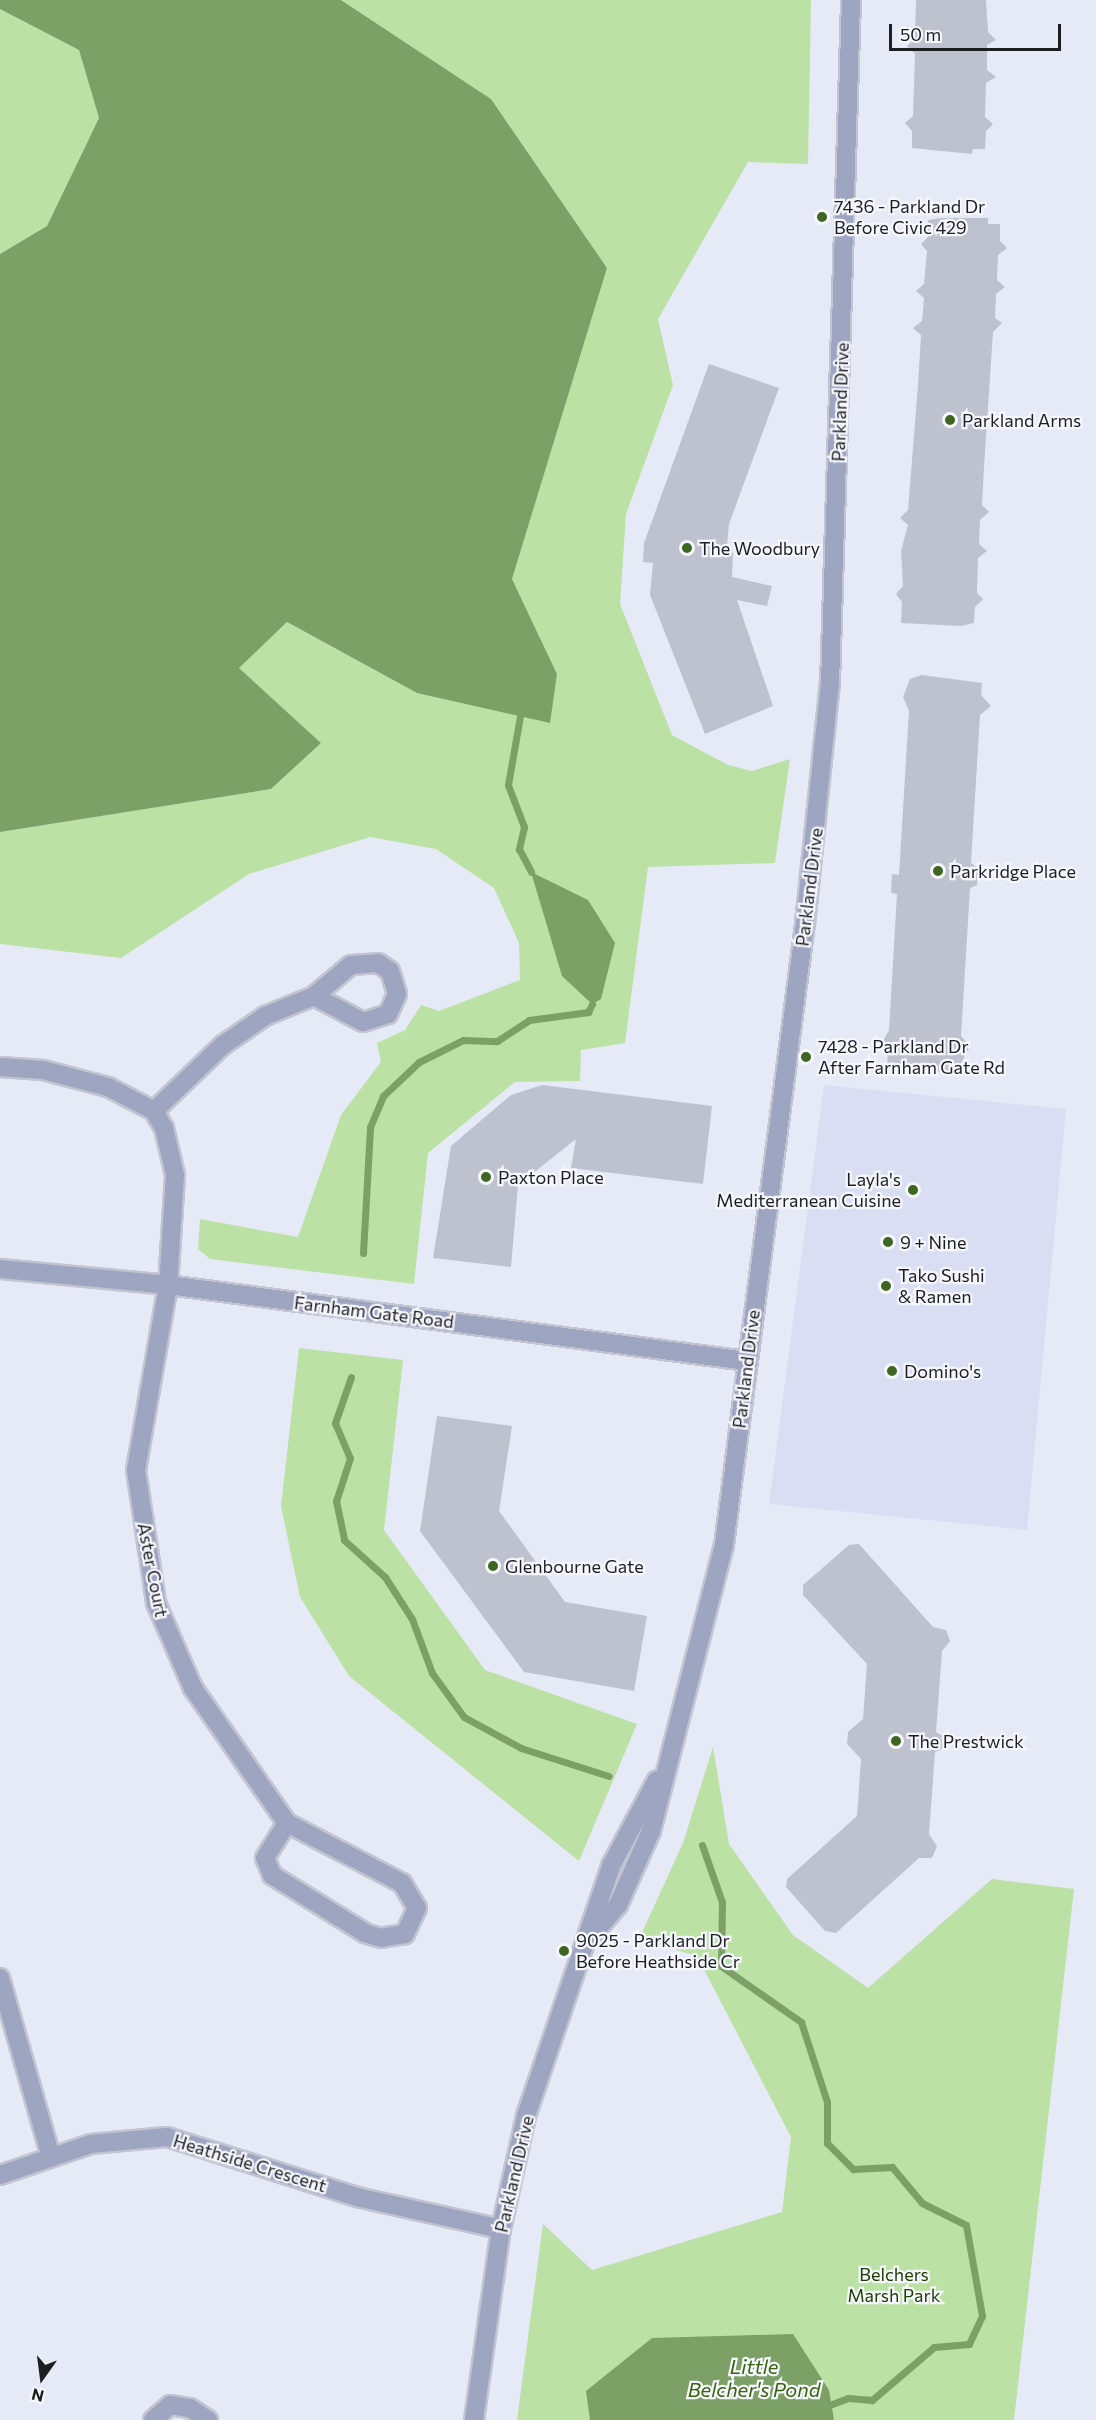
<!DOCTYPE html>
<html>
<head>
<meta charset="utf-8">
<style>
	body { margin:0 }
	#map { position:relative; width:1096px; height:2420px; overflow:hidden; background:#e6eaf7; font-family:Commissioner,sans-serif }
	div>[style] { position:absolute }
	.built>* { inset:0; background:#dadef3 }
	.green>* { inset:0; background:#bbe1a5 }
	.water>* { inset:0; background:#7ca066 }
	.stream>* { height:7px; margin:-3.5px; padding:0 3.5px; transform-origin:3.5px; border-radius:3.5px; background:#7ca066 }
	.building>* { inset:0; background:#bec1ce }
	.roads { filter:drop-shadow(2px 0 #c2c5d1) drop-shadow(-2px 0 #c2c5d1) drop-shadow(0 2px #c2c5d1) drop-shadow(0 -2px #c2c5d1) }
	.minor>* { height:18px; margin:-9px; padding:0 9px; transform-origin:9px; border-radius:9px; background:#9ea5c1 }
	.dots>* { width:16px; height:16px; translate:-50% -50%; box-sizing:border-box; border:3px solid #f6f7fd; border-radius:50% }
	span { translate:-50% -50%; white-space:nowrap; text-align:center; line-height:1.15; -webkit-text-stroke:4.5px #f6f7fd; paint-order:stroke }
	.poi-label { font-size:18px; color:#1c1e22 }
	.left { translate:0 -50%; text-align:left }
	.right { translate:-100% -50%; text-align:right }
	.street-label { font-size:18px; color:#1c1e22 }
	.park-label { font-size:18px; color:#1f4000 }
	.water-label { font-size:20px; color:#35620b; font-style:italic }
	.north { position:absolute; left:12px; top:2348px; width:60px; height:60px; -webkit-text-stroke:4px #f6f7fd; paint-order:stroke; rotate:194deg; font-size:16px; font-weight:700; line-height:24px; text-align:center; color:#1c1e22 }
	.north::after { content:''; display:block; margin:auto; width:21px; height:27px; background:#1c1e22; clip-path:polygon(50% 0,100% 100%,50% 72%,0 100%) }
	.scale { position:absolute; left:889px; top:24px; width:172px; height:27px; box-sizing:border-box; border:3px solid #1c1e22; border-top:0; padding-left:8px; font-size:18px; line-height:21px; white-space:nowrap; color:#1c1e22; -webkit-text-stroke:4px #f6f7fd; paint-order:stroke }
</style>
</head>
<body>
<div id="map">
	<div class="built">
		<div style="clip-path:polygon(824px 1085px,1066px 1109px,1027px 1530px,769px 1504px)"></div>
	</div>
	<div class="green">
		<div style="clip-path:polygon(341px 0,811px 0,808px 164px,748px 162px,658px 319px,673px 385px,626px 514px,620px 604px,672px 735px,728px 765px,752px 771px,790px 759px,775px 863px,648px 867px,625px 1043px,581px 1050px,580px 1081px,515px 1082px,428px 1153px,414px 1284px,210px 1259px,198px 1249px,200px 1219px,298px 1237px,341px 1115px,381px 1062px,377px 1043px,405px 1030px,421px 1005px,439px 1011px,520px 980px,519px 943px,494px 888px,436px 849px,370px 837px,249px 874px,121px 958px,0 944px,0 832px,271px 789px,321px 743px,239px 668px,287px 622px,417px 693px,549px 722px,557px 674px,512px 579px,607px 268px,491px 99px)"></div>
		<div style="clip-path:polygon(0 9px,79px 50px,99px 118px,47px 226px,0 254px)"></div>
		<div style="clip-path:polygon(299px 1348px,403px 1360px,384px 1530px,485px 1670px,637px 1724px,579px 1861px,349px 1676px,300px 1597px,281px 1506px)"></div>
		<div style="clip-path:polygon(713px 1747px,729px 1844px,793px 1935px,868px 1988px,992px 1879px,1074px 1889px,1014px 2420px,517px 2420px,543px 2224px,592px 2270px,782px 2212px,791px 2137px,697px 1956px,639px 1939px,683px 1843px)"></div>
	</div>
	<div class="water">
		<div style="clip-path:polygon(0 0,341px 0,491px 99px,607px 268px,512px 579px,557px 674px,550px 723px,417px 693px,287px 622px,239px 668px,321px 743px,271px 789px,0 832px,0 254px,47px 226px,99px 118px,79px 50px,0 9px)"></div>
		<div style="clip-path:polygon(531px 872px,588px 900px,615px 943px,601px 999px,592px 1004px,562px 976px)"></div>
		<div style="clip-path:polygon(793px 2334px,829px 2390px,834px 2420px,590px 2420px,586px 2391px,652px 2338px)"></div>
	</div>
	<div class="stream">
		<div style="left:520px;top:716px;width:70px;rotate:99.9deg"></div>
		<div style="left:508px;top:785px;width:45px;rotate:69.1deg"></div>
		<div style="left:524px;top:827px;width:23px;rotate:103deg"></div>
		<div style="left:519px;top:849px;width:26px;rotate:62deg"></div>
		<div style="left:363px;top:1253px;width:126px;rotate:-86.8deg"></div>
		<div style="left:370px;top:1127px;width:34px;rotate:-67deg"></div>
		<div style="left:383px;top:1096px;width:50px;rotate:-43.4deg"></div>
		<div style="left:419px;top:1062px;width:49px;rotate:-26.6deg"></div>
		<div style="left:463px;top:1040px;width:34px;rotate:2deg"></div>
		<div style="left:497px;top:1041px;width:38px;rotate:-33deg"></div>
		<div style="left:529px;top:1020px;width:60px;rotate:-7.7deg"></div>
		<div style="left:588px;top:1012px;width:9px;rotate:-63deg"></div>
		<div style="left:351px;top:1377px;width:49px;rotate:109.2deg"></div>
		<div style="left:335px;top:1423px;width:38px;rotate:67deg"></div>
		<div style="left:350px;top:1458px;width:45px;rotate:108deg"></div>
		<div style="left:336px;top:1501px;width:40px;rotate:78deg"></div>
		<div style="left:344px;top:1540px;width:55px;rotate:42.1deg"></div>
		<div style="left:385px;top:1577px;width:50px;rotate:57.3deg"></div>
		<div style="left:412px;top:1619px;width:58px;rotate:69.7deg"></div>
		<div style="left:432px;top:1673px;width:54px;rotate:54deg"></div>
		<div style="left:464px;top:1717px;width:65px;rotate:28.5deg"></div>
		<div style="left:521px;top:1748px;width:92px;rotate:17.7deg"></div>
		<div style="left:702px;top:1845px;width:60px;rotate:70.7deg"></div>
		<div style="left:722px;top:1902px;width:64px;rotate:90.9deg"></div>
		<div style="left:721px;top:1966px;width:98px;rotate:35deg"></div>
		<div style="left:801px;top:2022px;width:84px;rotate:72deg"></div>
		<div style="left:827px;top:2102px;width:41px;rotate:90deg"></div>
		<div style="left:827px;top:2143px;width:37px;rotate:45deg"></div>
		<div style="left:853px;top:2169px;width:39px;rotate:-3deg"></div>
		<div style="left:892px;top:2167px;width:47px;rotate:50.2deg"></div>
		<div style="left:922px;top:2203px;width:49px;rotate:26.6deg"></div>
		<div style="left:966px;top:2225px;width:92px;rotate:80deg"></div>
		<div style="left:982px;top:2316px;width:31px;rotate:115deg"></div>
		<div style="left:969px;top:2344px;width:35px;rotate:175deg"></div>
		<div style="left:934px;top:2347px;width:82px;rotate:139.5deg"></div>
		<div style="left:872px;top:2400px;width:24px;rotate:-175deg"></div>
		<div style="left:848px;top:2398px;width:17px;rotate:159deg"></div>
	</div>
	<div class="building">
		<div style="clip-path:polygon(916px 0,986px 0,988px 32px,996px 40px,987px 45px,987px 70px,996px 77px,986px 83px,985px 117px,993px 124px,986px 131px,985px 149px,973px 149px,972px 154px,912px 148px,912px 131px,905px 123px,913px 116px,915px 54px,907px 46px,915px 39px)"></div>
		<div style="clip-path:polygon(941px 218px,988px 218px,988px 224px,1000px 224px,1000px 241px,1007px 248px,998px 255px,997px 280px,1005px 287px,996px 294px,995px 318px,1002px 323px,993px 332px,984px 467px,982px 505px,989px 512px,980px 520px,979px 544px,987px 551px,978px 558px,977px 593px,983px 599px,975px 607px,974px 623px,961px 626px,901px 623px,902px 602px,896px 594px,903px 586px,901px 551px,908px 525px,900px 518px,908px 510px,918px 385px,921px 335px,913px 328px,922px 321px,924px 298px,916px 291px,924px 284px,927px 251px,921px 244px,928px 237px,928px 220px)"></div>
		<div style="clip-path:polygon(709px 364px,779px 388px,729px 524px,727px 546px,733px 553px,732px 577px,772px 586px,767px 606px,737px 600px,773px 706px,705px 734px,650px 595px,653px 563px,643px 562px,644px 543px)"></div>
		<div style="clip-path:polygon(922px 675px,982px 683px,981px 695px,991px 706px,980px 715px,971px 863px,978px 868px,977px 885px,970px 888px,961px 1036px,970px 1046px,959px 1067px,947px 1072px,887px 1067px,888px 1052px,881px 1045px,889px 1030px,897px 894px,891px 893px,892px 874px,899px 875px,909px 711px,903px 697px,910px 679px)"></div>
		<div style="clip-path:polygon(542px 1085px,712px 1106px,703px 1184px,571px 1168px,576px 1139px,518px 1185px,511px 1267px,433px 1258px,451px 1146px,511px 1095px)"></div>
		<div style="clip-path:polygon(437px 1416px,512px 1426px,499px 1511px,565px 1602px,647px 1616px,634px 1691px,524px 1672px,420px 1531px)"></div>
		<div style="clip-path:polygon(859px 1544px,933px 1627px,946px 1630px,950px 1641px,942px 1651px,936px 1732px,946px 1738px,944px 1748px,935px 1752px,929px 1834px,937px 1846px,932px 1858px,919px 1858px,836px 1933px,825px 1931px,786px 1887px,787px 1879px,857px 1816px,861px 1759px,847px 1744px,848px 1732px,863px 1719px,867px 1664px,803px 1595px,803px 1585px,849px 1545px)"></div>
	</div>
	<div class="roads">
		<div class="minor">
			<div style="left:0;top:1067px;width:43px;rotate:4deg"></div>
			<div style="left:43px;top:1070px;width:67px;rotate:14.7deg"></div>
			<div style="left:108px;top:1087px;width:52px;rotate:27.6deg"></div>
			<div style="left:154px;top:1111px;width:20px;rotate:60deg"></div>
			<div style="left:164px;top:1128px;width:48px;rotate:76.8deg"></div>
			<div style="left:175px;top:1175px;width:110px;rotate:93.6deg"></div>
			<div style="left:168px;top:1285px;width:188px;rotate:99.8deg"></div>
			<div style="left:136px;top:1470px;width:134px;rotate:81.4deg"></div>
			<div style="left:156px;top:1603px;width:93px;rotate:66.5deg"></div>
			<div style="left:193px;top:1688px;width:165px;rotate:55.2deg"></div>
			<div style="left:154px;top:1111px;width:95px;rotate:-43.7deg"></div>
			<div style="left:223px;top:1045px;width:51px;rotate:-34.6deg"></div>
			<div style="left:265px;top:1016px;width:53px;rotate:-22.2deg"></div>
			<div style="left:314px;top:996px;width:48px;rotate:-40deg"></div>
			<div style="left:351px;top:965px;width:27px;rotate:-4deg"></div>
			<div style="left:378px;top:963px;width:14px;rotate:34deg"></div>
			<div style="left:390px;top:971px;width:24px;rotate:73deg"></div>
			<div style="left:397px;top:994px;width:22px;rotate:114deg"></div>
			<div style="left:388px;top:1014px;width:26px;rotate:162deg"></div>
			<div style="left:363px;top:1022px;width:55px;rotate:-152deg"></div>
			<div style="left:0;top:1269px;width:169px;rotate:5.4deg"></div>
			<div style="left:168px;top:1285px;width:584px;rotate:7.48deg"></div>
			<div style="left:287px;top:1823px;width:130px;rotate:27.6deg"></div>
			<div style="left:402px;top:1883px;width:29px;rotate:59deg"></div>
			<div style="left:417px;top:1908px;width:29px;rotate:115deg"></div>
			<div style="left:405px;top:1934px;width:24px;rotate:171deg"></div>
			<div style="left:381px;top:1938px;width:17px;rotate:-163deg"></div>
			<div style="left:365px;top:1933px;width:110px;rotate:-148.1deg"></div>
			<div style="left:272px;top:1875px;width:18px;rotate:-112deg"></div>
			<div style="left:265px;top:1858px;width:41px;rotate:-57.8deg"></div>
			<div style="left:590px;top:1938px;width:43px;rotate:-49.7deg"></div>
			<div style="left:618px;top:1905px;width:81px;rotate:-66deg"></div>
			<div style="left:651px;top:1831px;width:295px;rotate:-75.7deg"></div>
			<div style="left:724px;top:1545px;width:626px;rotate:-82.57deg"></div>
			<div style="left:805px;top:924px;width:241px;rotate:-84.1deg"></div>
			<div style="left:830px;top:684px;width:684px;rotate:-88.24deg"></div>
			<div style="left:0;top:1978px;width:186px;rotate:74.1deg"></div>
			<div style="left:0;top:2175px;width:96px;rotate:-18.8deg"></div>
			<div style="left:91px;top:2144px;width:76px;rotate:-5.3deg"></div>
			<div style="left:167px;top:2137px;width:203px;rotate:17.5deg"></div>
			<div style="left:361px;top:2198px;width:143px;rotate:12.5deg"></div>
			<div style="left:153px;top:2420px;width:23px;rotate:-41deg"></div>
			<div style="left:170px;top:2405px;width:20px;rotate:9deg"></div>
			<div style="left:190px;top:2408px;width:22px;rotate:34deg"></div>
			<div style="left:474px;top:2420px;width:193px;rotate:-82deg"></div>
			<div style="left:501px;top:2229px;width:116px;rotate:-77.5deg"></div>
			<div style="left:526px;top:2116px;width:266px;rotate:-71.2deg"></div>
			<div style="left:612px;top:1864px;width:95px;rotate:-61.8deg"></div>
		</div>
	</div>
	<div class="dots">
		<div style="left:822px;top:217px;background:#3e6621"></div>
		<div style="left:950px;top:420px;background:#3e6621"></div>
		<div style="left:687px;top:548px;background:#3e6621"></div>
		<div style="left:938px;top:871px;background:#3e6621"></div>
		<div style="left:806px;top:1057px;background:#3e6621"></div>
		<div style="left:486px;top:1177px;background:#3e6621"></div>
		<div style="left:913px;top:1190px;background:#3e6621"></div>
		<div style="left:888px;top:1242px;background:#3e6621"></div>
		<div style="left:886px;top:1286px;background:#3e6621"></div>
		<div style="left:892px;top:1371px;background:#3e6621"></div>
		<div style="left:493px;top:1566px;background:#3e6621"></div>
		<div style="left:896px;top:1741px;background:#3e6621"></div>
		<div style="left:564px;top:1951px;background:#3e6621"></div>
	</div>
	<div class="poi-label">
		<span class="left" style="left:834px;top:217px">7436 - Parkland Dr<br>Before Civic 429</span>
		<span class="left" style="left:962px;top:420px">Parkland Arms</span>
		<span class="left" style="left:699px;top:548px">The Woodbury</span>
		<span class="left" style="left:950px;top:871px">Parkridge Place</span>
		<span class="left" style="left:818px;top:1057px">7428 - Parkland Dr<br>After Farnham Gate Rd</span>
		<span class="left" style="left:498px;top:1177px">Paxton Place</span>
		<span class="right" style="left:901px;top:1190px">Layla's<br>Mediterranean Cuisine</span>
		<span class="left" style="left:900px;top:1242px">9 + Nine</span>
		<span class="left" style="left:898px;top:1286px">Tako Sushi<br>&amp; Ramen</span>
		<span class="left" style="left:904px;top:1371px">Domino's</span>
		<span class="left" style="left:505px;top:1566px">Glenbourne Gate</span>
		<span class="left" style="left:908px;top:1741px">The Prestwick</span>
		<span class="left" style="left:576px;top:1951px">9025 - Parkland Dr<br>Before Heathside Cr</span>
	</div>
	<div class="street-label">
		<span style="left:840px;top:402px;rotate:-88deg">Parkland Drive</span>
		<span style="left:809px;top:887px;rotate:-83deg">Parkland Drive</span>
		<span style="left:374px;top:1312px;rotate:7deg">Farnham Gate Road</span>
		<span style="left:746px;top:1369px;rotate:-83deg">Parkland Drive</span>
		<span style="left:153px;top:1570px;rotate:79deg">Aster Court</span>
		<span style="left:250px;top:2163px;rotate:17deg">Heathside Crescent</span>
		<span style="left:514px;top:2174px;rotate:-77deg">Parkland Drive</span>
	</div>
	<div class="park-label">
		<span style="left:894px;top:2285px">Belchers<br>Marsh Park</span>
	</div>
	<div class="water-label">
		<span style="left:754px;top:2378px">Little<br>Belcher's Pond</span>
	</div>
	<div class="north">N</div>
	<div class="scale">50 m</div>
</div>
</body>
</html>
